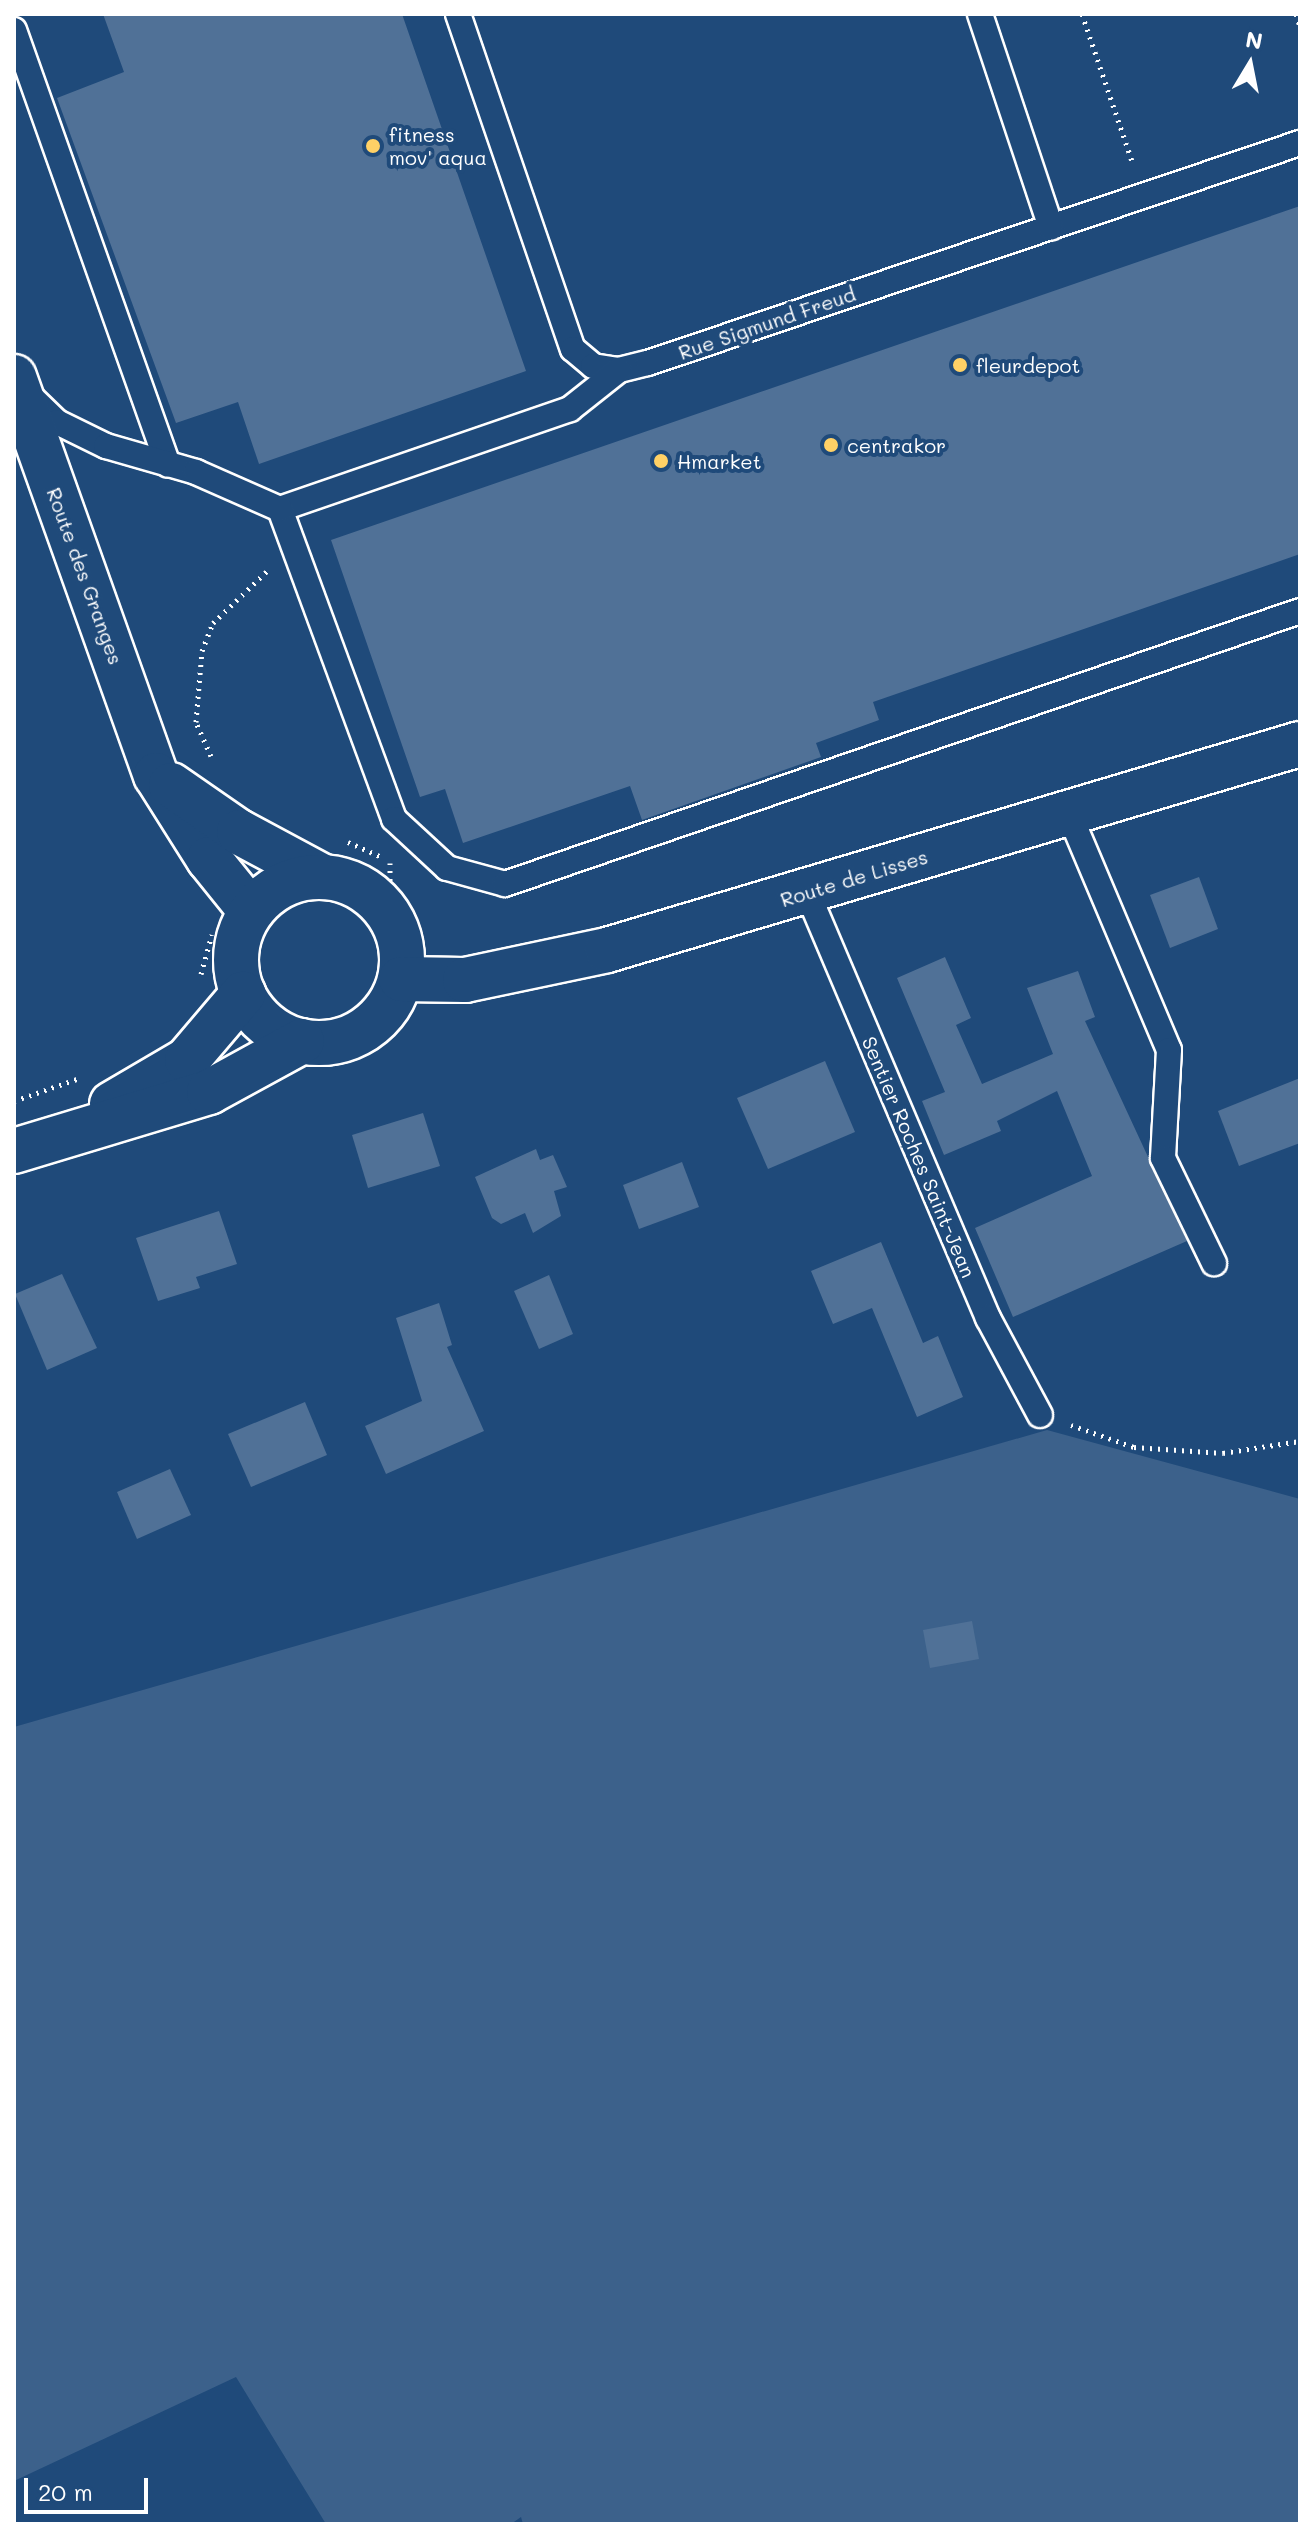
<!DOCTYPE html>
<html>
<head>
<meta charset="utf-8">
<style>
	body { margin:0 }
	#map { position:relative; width:1314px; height:2538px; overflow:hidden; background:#1f4a7a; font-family:Mali,sans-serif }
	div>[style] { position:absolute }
	.green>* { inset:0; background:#3c618b }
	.building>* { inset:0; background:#507197 }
	.path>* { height:5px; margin-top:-2.5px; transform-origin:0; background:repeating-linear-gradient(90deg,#fff 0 2px,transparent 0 8px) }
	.roads { filter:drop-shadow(2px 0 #fff) drop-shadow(-2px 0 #fff) drop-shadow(0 2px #fff) drop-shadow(0 -2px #fff) }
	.service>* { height:24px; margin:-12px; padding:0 12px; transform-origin:12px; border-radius:12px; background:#1f4a7a }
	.tertiary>* { height:44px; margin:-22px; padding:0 22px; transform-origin:22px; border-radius:22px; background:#1f4a7a }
	.tertiary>.ring { margin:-22px; padding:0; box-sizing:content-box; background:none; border:44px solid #1f4a7a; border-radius:50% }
	.dots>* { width:22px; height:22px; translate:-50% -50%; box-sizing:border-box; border:4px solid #1f4a7a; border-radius:50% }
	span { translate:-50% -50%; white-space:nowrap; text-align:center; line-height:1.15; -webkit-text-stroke:8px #1f4a7a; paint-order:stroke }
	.poi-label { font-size:20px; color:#fff }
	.left { translate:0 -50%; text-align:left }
	.street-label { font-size:20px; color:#fff }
	.frame { position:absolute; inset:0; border:16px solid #fff; pointer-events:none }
	.north { position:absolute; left:1210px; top:24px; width:80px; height:80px; -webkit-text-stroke:6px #1f4a7a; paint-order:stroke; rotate:10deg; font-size:22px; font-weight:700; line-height:32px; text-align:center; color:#fff }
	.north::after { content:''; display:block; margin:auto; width:28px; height:36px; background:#fff; clip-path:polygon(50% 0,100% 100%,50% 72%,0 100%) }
	.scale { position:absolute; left:24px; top:2478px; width:124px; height:36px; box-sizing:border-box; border:4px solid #fff; border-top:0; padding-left:10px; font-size:24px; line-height:28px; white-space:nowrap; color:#fff; -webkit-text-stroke:6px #1f4a7a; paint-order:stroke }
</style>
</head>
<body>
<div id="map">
	<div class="green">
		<div style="clip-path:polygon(1047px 1430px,1300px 1499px,1300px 2524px,523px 2524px,521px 2517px,511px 2524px,326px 2524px,236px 2377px,14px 2481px,14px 1727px)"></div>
	</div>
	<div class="building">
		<div style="clip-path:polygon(103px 14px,402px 14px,526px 371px,259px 464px,238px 402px,176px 423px,57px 98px,124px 72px)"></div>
		<div style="clip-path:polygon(1300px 206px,1300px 554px,873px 702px,879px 720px,816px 743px,821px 757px,642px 820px,630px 786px,463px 843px,445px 789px,420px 797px,331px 540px)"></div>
		<div style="clip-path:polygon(1199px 877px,1218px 929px,1170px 948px,1150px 895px)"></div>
		<div style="clip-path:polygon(945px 957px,971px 1018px,956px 1025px,982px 1084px,1053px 1054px,1027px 988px,1078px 971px,1095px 1017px,1085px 1021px,1187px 1241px,1013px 1317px,975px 1228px,1092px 1176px,1057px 1091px,997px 1121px,1001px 1131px,944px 1155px,922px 1101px,945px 1092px,897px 978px)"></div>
		<div style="clip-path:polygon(825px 1061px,855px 1132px,768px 1169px,737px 1098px)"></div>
		<div style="clip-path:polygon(1300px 1078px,1300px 1143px,1239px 1166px,1218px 1111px)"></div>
		<div style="clip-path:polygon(423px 1113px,440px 1166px,368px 1188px,352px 1135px)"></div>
		<div style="clip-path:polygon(536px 1149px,540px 1160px,553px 1155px,567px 1187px,554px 1191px,561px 1216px,533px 1233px,525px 1213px,501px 1224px,492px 1218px,475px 1177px)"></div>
		<div style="clip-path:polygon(682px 1162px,699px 1207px,639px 1229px,623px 1185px)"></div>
		<div style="clip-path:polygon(219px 1211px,237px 1264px,196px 1277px,200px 1288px,158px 1301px,136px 1238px)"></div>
		<div style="clip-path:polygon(881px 1242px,923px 1343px,938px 1336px,963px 1397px,917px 1417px,872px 1308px,833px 1324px,811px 1271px)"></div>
		<div style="clip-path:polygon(62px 1274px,97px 1348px,47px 1370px,15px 1294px)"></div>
		<div style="clip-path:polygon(549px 1275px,573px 1334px,539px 1349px,514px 1291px)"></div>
		<div style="clip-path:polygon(439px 1303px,452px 1345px,447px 1347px,484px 1431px,386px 1474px,365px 1426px,422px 1401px,396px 1318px)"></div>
		<div style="clip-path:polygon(305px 1402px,327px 1455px,251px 1487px,228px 1434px)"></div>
		<div style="clip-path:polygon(170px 1469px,191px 1515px,137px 1539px,117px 1492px)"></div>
		<div style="clip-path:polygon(972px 1621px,979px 1659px,930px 1668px,923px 1630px)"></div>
	</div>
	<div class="path">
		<div style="left:1082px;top:14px;width:158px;rotate:71.2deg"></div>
		<div style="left:1296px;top:14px;width:13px;rotate:72deg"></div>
		<div style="left:211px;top:756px;width:37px;rotate:-114deg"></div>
		<div style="left:196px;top:722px;width:71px;rotate:-85.2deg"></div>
		<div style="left:202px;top:651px;width:30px;rotate:-69deg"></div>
		<div style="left:213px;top:623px;width:75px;rotate:-43.9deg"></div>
		<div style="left:348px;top:842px;width:37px;rotate:24deg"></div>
		<div style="left:377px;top:899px;width:17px;rotate:-40deg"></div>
		<div style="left:390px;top:888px;width:25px;rotate:-90deg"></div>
		<div style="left:201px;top:974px;width:41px;rotate:-74.6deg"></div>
		<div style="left:14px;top:1101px;width:67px;rotate:-19.2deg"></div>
		<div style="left:1071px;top:1425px;width:67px;rotate:19.2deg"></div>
		<div style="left:1134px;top:1447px;width:89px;rotate:3.9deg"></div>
		<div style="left:1223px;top:1453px;width:78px;rotate:-8.9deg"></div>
	</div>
	<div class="roads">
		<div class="service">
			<div style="left:458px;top:14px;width:354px;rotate:71.1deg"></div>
			<div style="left:573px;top:349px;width:26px;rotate:40deg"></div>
			<div style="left:593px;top:366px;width:26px;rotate:9deg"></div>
			<div style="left:619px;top:370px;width:30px;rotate:-14deg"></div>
			<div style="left:648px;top:363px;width:688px;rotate:-18.65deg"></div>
			<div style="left:980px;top:14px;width:225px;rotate:71.6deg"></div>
			<div style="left:14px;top:30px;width:461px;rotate:70.5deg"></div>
			<div style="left:619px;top:370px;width:63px;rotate:141.5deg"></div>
			<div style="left:570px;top:409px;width:307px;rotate:161deg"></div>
			<div style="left:280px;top:509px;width:330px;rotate:69.8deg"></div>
			<div style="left:394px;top:819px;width:72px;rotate:42.8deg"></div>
			<div style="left:447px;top:868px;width:60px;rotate:15.4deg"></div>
			<div style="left:505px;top:884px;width:841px;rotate:-18.95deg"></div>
			<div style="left:30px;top:396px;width:37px;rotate:44deg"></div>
			<div style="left:57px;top:422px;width:55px;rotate:26.1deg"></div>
			<div style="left:106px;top:446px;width:94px;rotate:16.1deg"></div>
			<div style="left:196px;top:472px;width:92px;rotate:23.8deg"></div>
			<div style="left:1068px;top:811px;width:259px;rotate:67.1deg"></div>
			<div style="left:1169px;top:1050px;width:108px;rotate:93.2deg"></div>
			<div style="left:1163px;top:1158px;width:117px;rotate:64.1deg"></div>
			<div style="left:808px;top:894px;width:461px;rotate:67deg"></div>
			<div style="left:988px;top:1318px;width:110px;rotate:61.8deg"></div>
		</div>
		<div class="tertiary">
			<div style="left:14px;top:377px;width:423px;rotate:70.4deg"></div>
			<div style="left:156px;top:775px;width:99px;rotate:57.8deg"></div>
			<div style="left:209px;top:859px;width:67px;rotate:51.1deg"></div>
			<div style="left:171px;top:785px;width:83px;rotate:34.7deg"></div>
			<div style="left:239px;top:832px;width:93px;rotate:28.2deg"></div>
			<div class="ring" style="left:236px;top:877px;width:122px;height:122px"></div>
			<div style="left:401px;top:979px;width:64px;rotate:0.9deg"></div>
			<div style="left:465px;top:980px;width:145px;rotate:-11.9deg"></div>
			<div style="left:607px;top:950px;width:723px;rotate:-16.56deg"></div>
			<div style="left:112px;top:1104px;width:87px;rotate:-30.4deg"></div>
			<div style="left:187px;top:1060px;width:87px;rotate:-49.7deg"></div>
			<div style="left:14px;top:1151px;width:204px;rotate:-16.8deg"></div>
			<div style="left:209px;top:1092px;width:106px;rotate:-28.7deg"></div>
		</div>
	</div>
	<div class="dots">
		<div style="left:373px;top:146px;background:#ffd166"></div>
		<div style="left:960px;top:365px;background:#ffd166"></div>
		<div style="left:831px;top:445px;background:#ffd166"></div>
		<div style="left:661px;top:461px;background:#ffd166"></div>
	</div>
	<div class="poi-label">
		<span class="left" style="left:389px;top:146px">fitness<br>mov' aqua</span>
		<span class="left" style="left:976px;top:365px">fleurdepot</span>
		<span class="left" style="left:847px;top:445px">centrakor</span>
		<span class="left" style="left:677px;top:461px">Hmarket</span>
	</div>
	<div class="street-label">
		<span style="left:767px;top:323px;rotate:-19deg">Rue Sigmund Freud</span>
		<span style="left:85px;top:576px;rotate:70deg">Route des Granges</span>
		<span style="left:854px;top:878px;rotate:-17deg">Route de Lisses</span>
		<span style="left:919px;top:1157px;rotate:67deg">Sentier Roches Saint-Jean</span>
	</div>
	<div class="frame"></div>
	<div class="north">N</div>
	<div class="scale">20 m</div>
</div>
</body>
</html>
